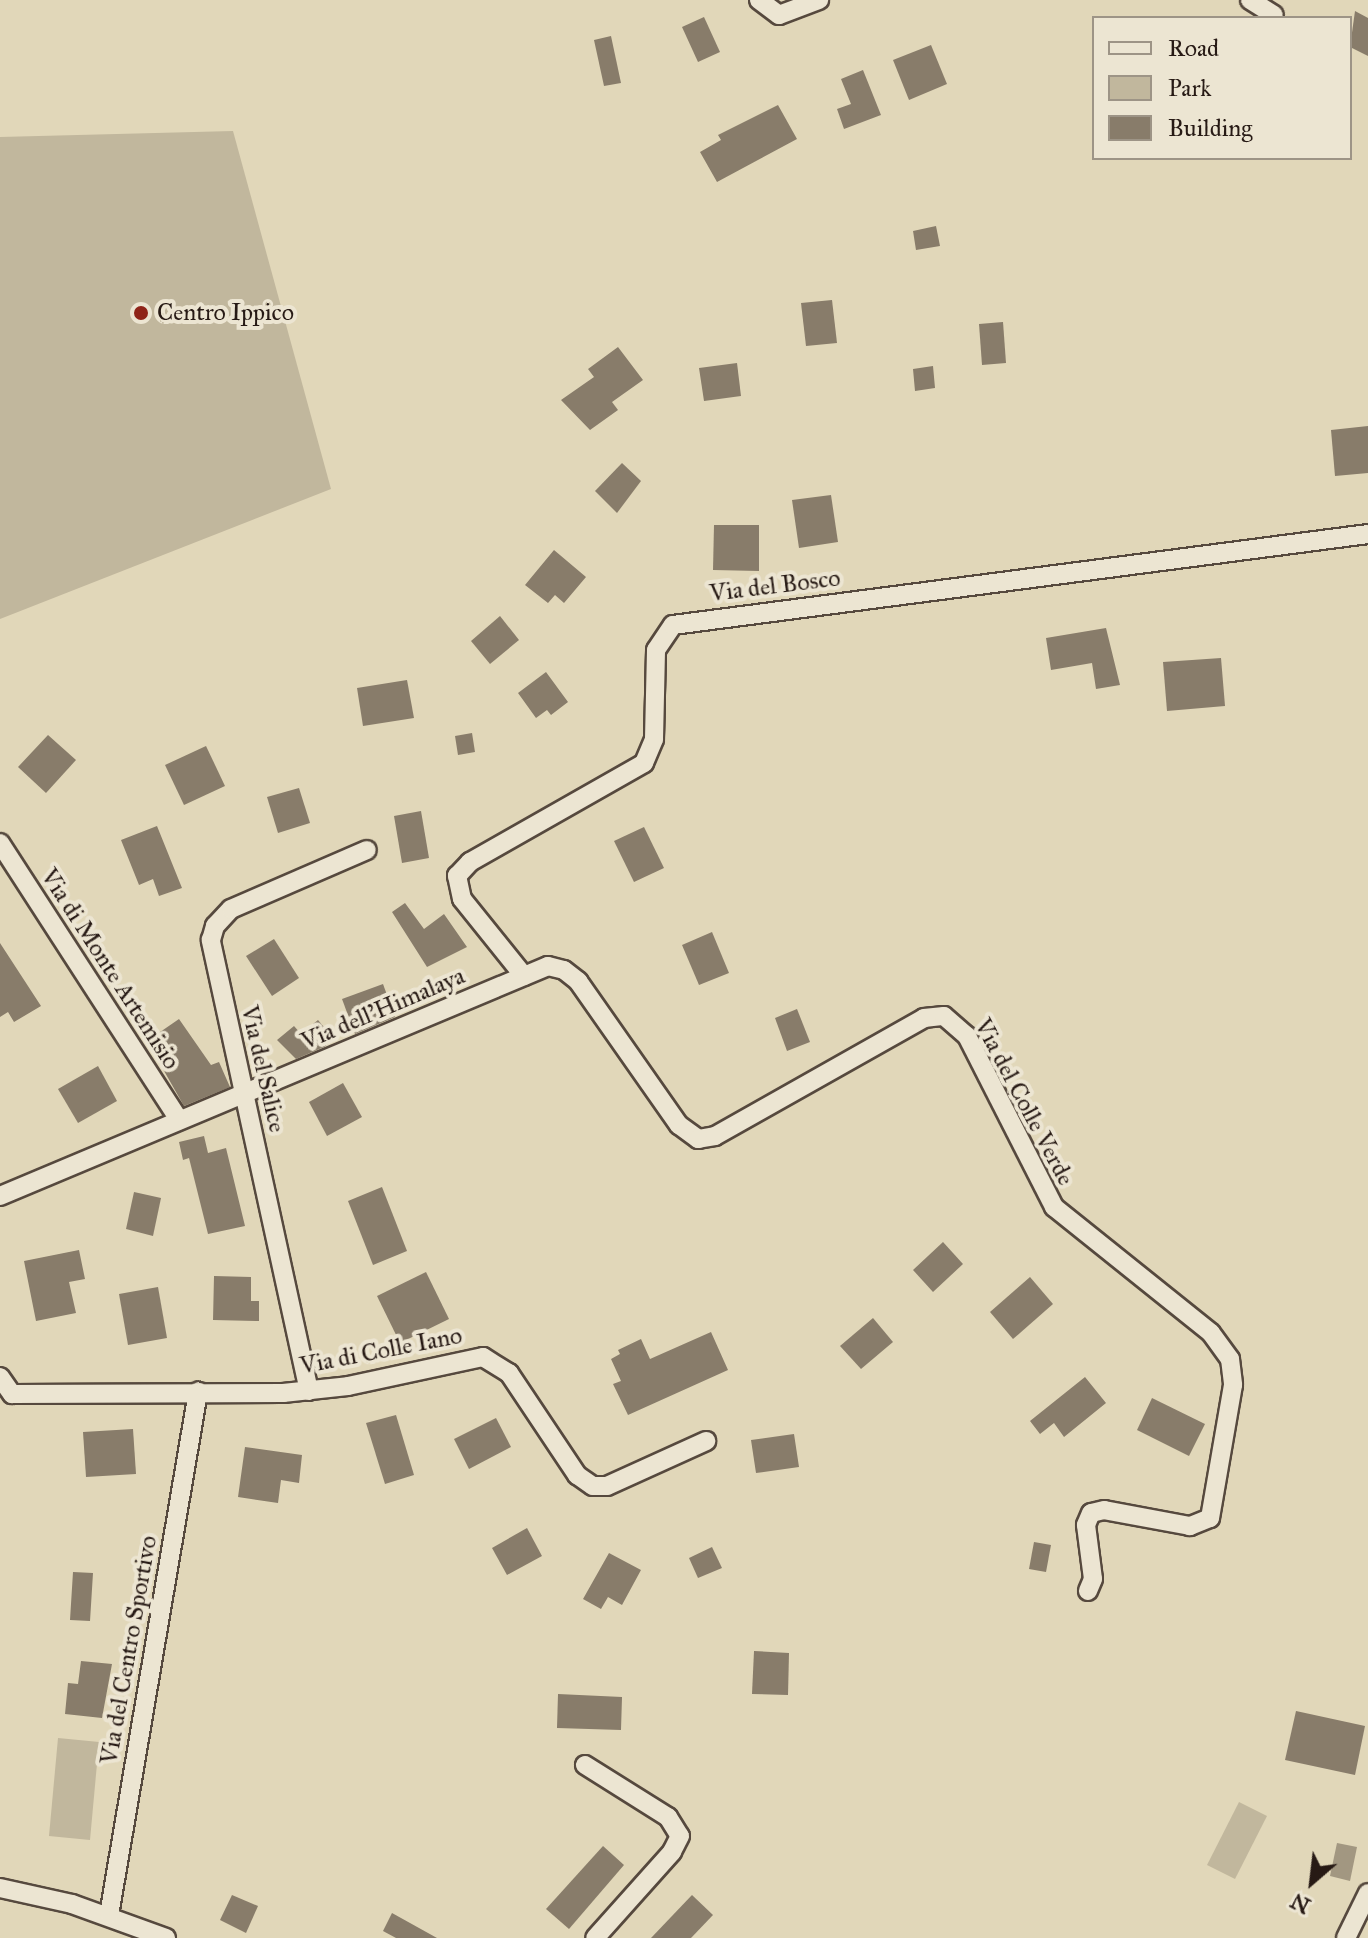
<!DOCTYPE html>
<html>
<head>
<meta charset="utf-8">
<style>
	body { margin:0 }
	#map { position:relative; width:1368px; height:1938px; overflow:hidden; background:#e1d7b9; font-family:"IM FELL Great Primer",serif }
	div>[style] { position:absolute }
	.green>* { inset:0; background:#c1b79d }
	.water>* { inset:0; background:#a29781 }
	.building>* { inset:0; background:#887c6a }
	.roads { filter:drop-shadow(2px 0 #56493e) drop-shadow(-2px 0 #56493e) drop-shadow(0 2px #56493e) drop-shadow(0 -2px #56493e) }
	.street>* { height:18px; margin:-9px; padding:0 9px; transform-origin:9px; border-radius:9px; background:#ece5d2 }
	.dots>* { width:22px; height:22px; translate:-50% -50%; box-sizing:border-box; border:4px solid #ece5d2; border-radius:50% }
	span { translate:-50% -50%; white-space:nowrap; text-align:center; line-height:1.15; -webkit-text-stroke:8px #ece5d2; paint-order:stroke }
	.poi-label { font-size:24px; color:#271a15 }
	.left { translate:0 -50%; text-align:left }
	.street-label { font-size:24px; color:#271a15 }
	.legend { position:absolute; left:1092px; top:16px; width:260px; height:144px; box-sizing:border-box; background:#ece5d2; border:2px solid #9d9486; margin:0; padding:10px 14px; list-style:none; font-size:24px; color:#271a15 }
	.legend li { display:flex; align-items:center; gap:16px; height:40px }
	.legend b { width:40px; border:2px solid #9d9486 }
	.north { position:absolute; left:1272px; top:1842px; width:80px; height:80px; -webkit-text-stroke:6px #ece5d2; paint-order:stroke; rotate:208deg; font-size:22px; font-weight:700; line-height:32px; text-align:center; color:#271a15 }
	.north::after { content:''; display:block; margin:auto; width:28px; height:36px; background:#271a15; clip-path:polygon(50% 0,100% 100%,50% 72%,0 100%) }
</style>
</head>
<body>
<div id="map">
	<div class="green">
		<div style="clip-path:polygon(233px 131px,331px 489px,0 619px,0 137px)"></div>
		<div style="clip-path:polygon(58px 1738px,99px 1742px,90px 1840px,49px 1836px)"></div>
		<div style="clip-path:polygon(1239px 1802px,1267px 1816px,1235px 1879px,1207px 1865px)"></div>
	</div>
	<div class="water">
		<div style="clip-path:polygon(1337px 1843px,1357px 1847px,1350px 1881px,1330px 1876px)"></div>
	</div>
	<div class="building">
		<div style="clip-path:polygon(1355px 11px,1368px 18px,1368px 56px,1350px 47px)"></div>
		<div style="clip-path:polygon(704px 17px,720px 52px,698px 62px,682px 27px)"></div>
		<div style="clip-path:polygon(611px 36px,621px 83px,604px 86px,594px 40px)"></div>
		<div style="clip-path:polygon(931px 45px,947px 84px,909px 100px,893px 60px)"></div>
		<div style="clip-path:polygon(863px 70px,881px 115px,844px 129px,837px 109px,851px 104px,841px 79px)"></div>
		<div style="clip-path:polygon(778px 105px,797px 139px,717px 182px,700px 152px,721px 140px,718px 135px)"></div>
		<div style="clip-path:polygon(936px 226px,940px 246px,916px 250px,913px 231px)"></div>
		<div style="clip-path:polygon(832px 300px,837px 343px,806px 346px,801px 303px)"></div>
		<div style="clip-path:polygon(1003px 322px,1006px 363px,982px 365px,979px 324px)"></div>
		<div style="clip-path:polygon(618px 347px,643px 380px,612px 402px,618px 410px,590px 430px,561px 400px,594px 377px,588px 369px)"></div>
		<div style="clip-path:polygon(737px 363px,741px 396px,704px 401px,699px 368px)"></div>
		<div style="clip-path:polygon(933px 366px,935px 388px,915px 391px,913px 369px)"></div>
		<div style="clip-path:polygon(1368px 426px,1368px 473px,1335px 476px,1331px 430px)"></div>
		<div style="clip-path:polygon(622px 463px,641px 481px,617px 513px,595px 491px)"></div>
		<div style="clip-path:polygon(831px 495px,838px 542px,799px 548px,792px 500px)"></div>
		<div style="clip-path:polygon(714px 525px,759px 525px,759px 571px,713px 570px)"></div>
		<div style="clip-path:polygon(554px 550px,586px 577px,564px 603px,555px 595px,548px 603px,525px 585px)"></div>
		<div style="clip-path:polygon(500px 616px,519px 640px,490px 664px,471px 641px)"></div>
		<div style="clip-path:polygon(1106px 628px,1120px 685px,1096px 689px,1092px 663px,1051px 670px,1046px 638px)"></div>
		<div style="clip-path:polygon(1221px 658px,1225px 706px,1167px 711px,1163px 662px)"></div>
		<div style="clip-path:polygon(546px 672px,568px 702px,551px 715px,547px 710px,536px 718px,518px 693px)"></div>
		<div style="clip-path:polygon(407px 680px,414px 718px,363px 726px,357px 688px)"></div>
		<div style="clip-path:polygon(472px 733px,475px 752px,458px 755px,455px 736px)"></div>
		<div style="clip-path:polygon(48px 735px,76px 760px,46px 793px,18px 767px)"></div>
		<div style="clip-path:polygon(206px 746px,225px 786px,184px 805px,165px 765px)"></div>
		<div style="clip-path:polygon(299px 788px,310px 823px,278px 833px,267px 797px)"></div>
		<div style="clip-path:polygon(421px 811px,429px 858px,402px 863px,394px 816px)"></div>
		<div style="clip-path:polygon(157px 826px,182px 888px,159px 896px,153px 879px,139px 885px,121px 840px)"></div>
		<div style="clip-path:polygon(644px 827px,664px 868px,634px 882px,614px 841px)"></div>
		<div style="clip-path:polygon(405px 903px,424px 929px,444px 914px,467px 947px,427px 967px,392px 912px)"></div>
		<div style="clip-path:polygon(712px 932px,729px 973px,699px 985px,682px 945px)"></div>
		<div style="clip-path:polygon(274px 939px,299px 978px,272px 996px,246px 956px)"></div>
		<div style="clip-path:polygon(0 943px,41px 1006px,14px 1022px,8px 1012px,0 1017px)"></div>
		<div style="clip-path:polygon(383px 984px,395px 1017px,355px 1034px,342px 999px)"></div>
		<div style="clip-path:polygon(797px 1009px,810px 1042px,787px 1051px,775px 1018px)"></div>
		<div style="clip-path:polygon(179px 1019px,211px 1065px,219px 1062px,230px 1087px,184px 1106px,147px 1041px)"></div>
		<div style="clip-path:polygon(318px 1020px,334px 1039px,324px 1047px,296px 1059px,277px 1040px,294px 1026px,301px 1034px)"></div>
		<div style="clip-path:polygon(98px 1066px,117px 1101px,78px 1123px,58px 1089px)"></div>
		<div style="clip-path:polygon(343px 1083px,362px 1117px,327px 1136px,309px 1102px)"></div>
		<div style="clip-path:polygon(204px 1136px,208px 1153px,226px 1148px,245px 1226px,208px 1234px,189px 1158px,183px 1160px,179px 1142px)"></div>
		<div style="clip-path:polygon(382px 1187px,407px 1251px,373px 1265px,348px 1201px)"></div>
		<div style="clip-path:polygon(134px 1192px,161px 1198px,153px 1236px,126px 1229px)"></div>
		<div style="clip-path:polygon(943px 1242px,963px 1264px,933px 1292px,913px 1270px)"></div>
		<div style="clip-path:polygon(79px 1250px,85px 1279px,69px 1282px,76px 1313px,36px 1321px,24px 1261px)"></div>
		<div style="clip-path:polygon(426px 1272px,449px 1319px,400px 1343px,377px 1296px)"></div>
		<div style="clip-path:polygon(214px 1276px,251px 1277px,251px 1301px,259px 1301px,259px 1321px,213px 1320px)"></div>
		<div style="clip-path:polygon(1030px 1277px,1053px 1304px,1013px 1339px,990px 1312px)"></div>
		<div style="clip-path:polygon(158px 1287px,167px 1338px,128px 1345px,119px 1294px)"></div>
		<div style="clip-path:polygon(873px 1318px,893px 1342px,861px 1369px,840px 1346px)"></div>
		<div style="clip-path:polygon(711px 1332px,728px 1370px,628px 1415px,613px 1384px,621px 1381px,611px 1359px,620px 1354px,618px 1350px,641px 1339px,650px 1359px)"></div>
		<div style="clip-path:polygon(1085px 1377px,1106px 1403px,1064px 1437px,1054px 1423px,1040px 1434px,1030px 1421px)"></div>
		<div style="clip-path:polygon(1152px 1398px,1205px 1424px,1189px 1456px,1137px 1430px)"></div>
		<div style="clip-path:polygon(396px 1415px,414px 1475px,385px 1484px,366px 1423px)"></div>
		<div style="clip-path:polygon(496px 1418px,511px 1447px,469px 1469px,454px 1439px)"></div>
		<div style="clip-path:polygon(133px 1429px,136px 1474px,86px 1477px,83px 1432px)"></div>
		<div style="clip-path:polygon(794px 1434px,799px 1467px,756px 1473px,751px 1440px)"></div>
		<div style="clip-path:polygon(245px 1447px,302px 1455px,299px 1483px,281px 1480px,278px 1503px,238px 1497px)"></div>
		<div style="clip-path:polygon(527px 1528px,542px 1556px,507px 1575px,492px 1548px)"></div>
		<div style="clip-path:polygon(1034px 1542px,1051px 1545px,1046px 1572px,1029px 1569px)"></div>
		<div style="clip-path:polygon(712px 1547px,722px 1568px,698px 1578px,689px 1558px)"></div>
		<div style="clip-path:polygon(609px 1553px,641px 1570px,622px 1605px,608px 1597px,601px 1609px,583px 1599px)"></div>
		<div style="clip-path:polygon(73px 1572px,93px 1573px,90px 1621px,70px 1620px)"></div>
		<div style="clip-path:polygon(754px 1651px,789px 1653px,788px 1695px,752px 1694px)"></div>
		<div style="clip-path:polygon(81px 1661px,112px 1664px,102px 1718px,65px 1714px,68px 1683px,78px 1684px)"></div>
		<div style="clip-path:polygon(558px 1694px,622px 1697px,621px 1730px,557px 1728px)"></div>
		<div style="clip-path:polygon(1296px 1711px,1365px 1726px,1355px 1775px,1285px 1760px)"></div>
		<div style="clip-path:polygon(603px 1846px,624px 1865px,569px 1929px,546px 1909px)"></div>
		<div style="clip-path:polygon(232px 1895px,258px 1906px,246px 1933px,220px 1920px)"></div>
		<div style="clip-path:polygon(692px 1895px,713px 1915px,691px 1938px,651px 1938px)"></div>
		<div style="clip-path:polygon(392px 1913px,437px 1938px,396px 1938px,383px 1931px)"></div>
	</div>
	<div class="roads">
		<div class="street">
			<div style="left:759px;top:0;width:25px;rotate:37deg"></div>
			<div style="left:779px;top:15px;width:43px;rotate:-20.6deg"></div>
			<div style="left:1250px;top:0;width:28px;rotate:32deg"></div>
			<div style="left:0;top:843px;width:330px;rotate:57.1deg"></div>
			<div style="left:524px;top:976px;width:99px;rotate:-128.8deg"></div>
			<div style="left:462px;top:899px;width:24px;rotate:-102deg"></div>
			<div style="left:457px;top:876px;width:19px;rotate:-47deg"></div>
			<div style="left:470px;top:862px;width:200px;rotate:-29.6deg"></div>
			<div style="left:644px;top:763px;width:26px;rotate:-67deg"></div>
			<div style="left:654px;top:739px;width:89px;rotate:-88.7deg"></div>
			<div style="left:656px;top:650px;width:30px;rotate:-56deg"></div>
			<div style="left:673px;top:625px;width:701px;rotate:-7.46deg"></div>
			<div style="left:0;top:1196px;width:594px;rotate:-22.77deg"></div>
			<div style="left:548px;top:966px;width:16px;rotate:14deg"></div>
			<div style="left:564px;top:970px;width:18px;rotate:38deg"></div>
			<div style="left:578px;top:981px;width:176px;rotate:55deg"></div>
			<div style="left:679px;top:1125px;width:24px;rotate:36deg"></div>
			<div style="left:698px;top:1139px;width:17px;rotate:-10deg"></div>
			<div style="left:715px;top:1136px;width:240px;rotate:-29.4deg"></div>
			<div style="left:924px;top:1018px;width:20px;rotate:-6deg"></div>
			<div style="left:944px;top:1016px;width:30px;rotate:41deg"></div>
			<div style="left:967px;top:1036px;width:192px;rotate:63deg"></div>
			<div style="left:1054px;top:1207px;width:201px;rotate:38.7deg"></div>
			<div style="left:1211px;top:1333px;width:32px;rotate:54deg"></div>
			<div style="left:1230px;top:1359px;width:26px;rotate:83deg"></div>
			<div style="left:1233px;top:1385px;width:135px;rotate:99.8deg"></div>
			<div style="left:1210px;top:1518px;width:22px;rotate:158deg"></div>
			<div style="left:1190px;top:1526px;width:87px;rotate:-169.5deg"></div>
			<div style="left:1104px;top:1510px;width:13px;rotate:167deg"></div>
			<div style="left:1091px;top:1513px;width:13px;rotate:113deg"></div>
			<div style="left:1086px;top:1525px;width:54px;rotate:82.6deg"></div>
			<div style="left:1093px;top:1579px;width:13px;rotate:113deg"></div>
			<div style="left:0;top:1377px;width:21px;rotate:55deg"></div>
			<div style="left:12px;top:1394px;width:271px;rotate:-0.2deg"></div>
			<div style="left:283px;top:1393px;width:65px;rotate:-6.1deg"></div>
			<div style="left:348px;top:1386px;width:138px;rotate:-12.1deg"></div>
			<div style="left:483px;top:1357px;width:31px;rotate:32deg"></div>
			<div style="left:509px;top:1373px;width:123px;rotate:56.3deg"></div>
			<div style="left:577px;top:1475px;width:19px;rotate:35deg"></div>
			<div style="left:593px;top:1486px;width:14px"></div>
			<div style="left:607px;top:1486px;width:109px;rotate:-24.4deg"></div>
			<div style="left:309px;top:1391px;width:462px;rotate:-102.3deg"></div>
			<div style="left:211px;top:940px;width:15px;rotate:-74deg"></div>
			<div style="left:215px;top:926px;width:23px;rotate:-47deg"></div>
			<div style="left:231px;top:909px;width:148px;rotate:-23.5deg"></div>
			<div style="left:585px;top:1765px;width:98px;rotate:32.1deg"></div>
			<div style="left:668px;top:1817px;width:22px;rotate:58deg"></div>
			<div style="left:680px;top:1836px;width:18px;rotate:117deg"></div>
			<div style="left:672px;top:1852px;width:115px;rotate:131.8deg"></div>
			<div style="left:0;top:1888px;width:74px;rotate:12.5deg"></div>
			<div style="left:72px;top:1904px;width:100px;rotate:19.9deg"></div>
			<div style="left:109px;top:1915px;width:531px;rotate:-80.34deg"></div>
			<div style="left:1346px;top:1938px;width:50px;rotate:-63.9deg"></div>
		</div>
	</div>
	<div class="dots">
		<div style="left:141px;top:313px;background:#8f2418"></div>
	</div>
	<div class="poi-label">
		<span class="left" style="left:157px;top:313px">Centro Ippico</span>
	</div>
	<div class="street-label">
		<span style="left:775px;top:586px;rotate:-7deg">Via del Bosco</span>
		<span style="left:110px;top:969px;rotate:57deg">Via di Monte Artemisio</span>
		<span style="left:383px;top:1009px;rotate:-23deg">Via dell'Himalaya</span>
		<span style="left:263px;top:1069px;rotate:77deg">Via del Salice</span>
		<span style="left:1024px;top:1102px;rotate:62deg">Via del Colle Verde</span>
		<span style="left:381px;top:1351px;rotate:-11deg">Via di Colle Iano</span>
		<span style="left:129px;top:1650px;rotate:-80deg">Via del Centro Sportivo</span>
	</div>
	<ul class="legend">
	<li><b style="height:10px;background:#ece5d2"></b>Road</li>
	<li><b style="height:22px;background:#c1b79d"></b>Park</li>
	<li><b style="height:22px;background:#887c6a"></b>Building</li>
	</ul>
	<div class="north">N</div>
</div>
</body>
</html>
